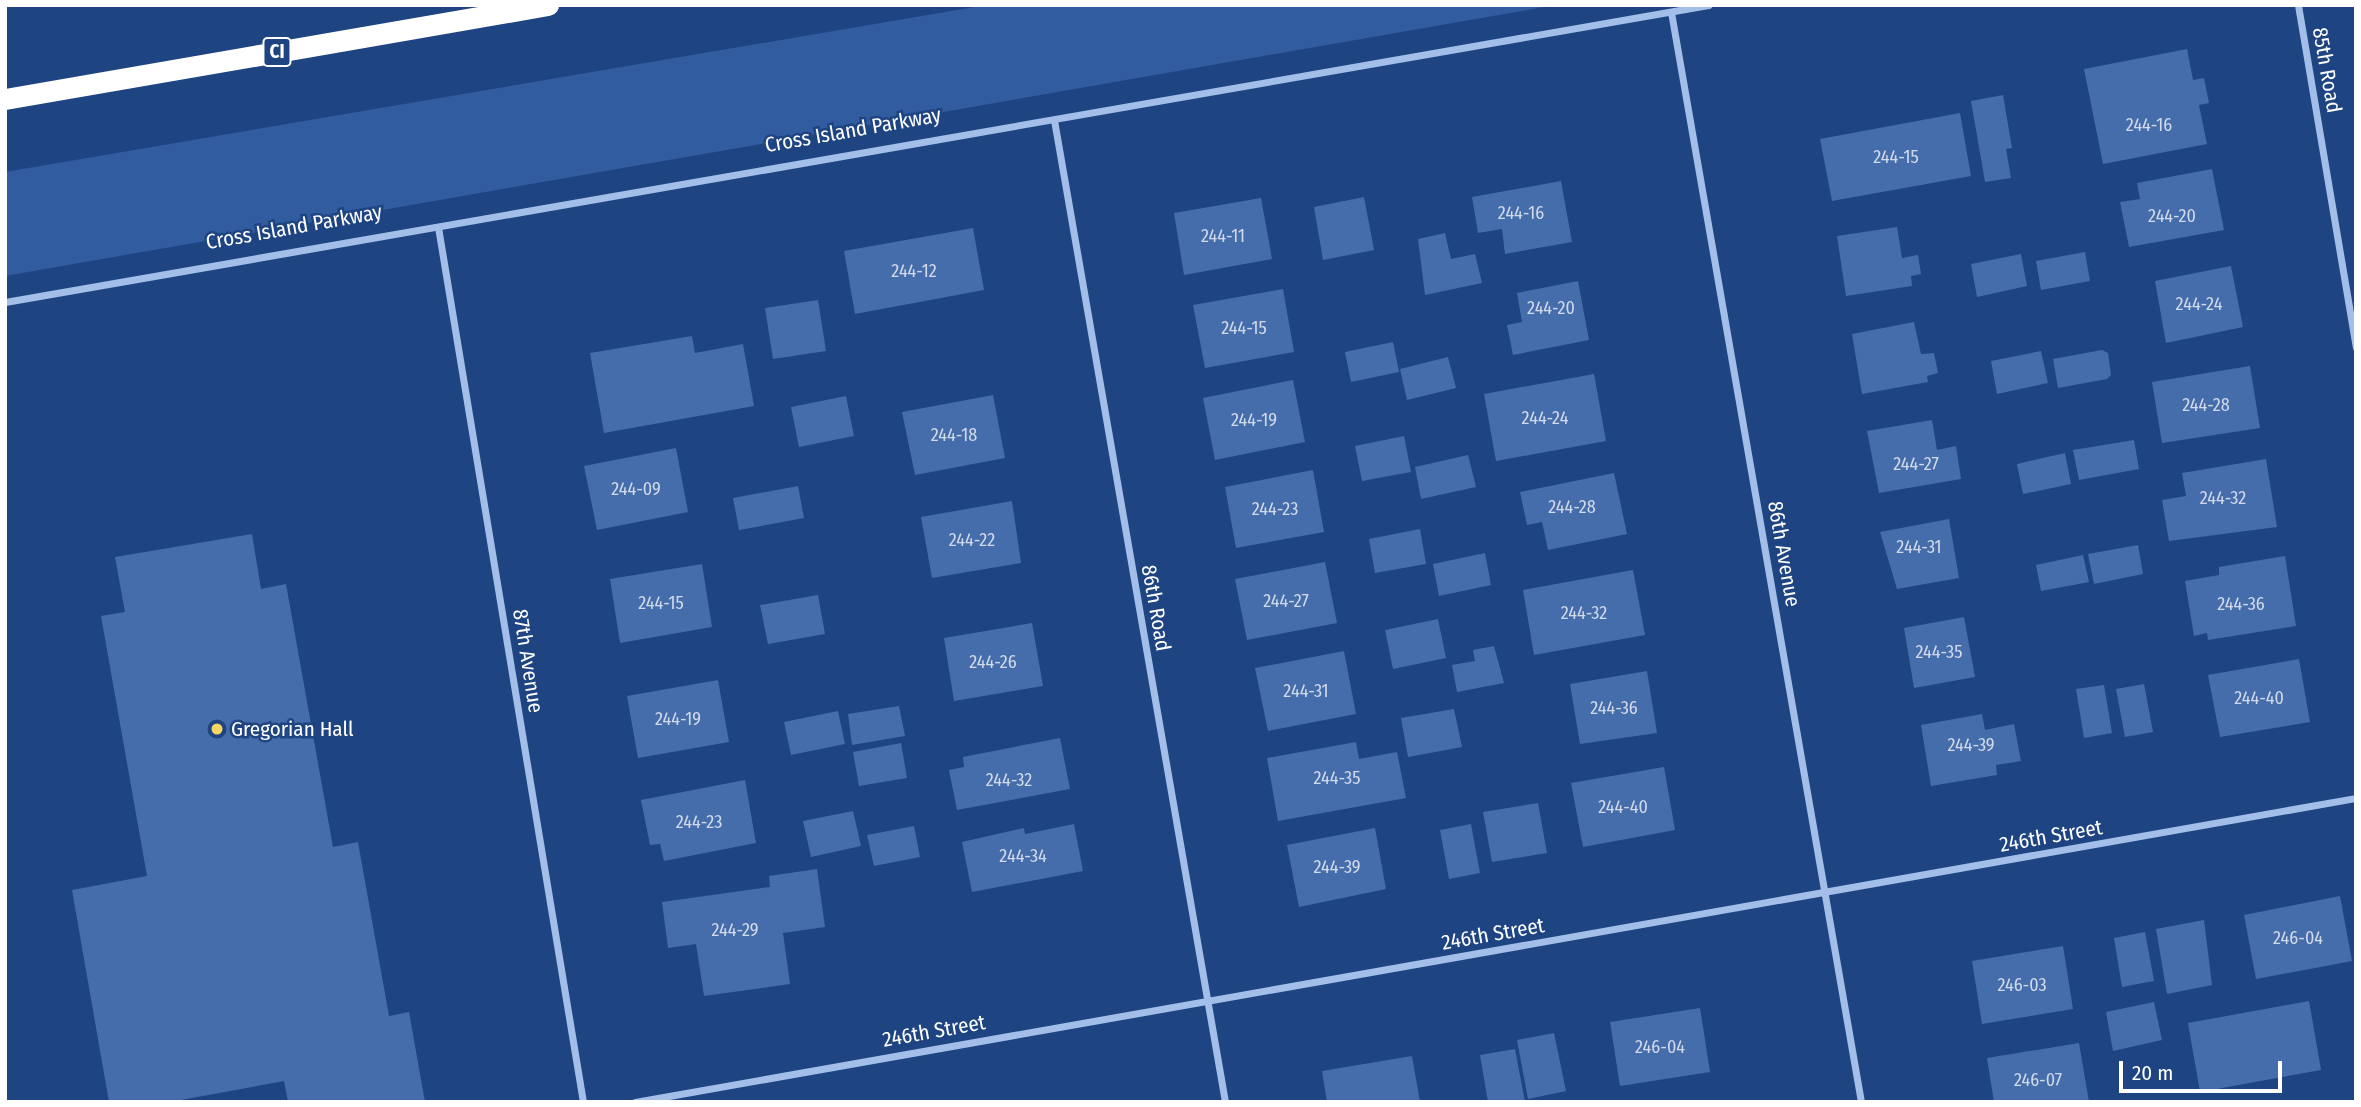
<!DOCTYPE html>
<html>
<head>
<meta charset="utf-8">
<style>
	body { margin:0 }
	#map { position:relative; width:2361px; height:1107px; overflow:hidden; background:#1e4482; font-family:"Fira Sans Condensed",sans-serif }
	div>[style] { position:absolute }
	.green>* { inset:0; background:#315ca0 }
	.building>* { inset:0; background:#466dab }
	.street>* { height:7px; margin:-3.5px; padding:0 3.5px; transform-origin:3.5px; border-radius:3.5px; background:#a3bfe9 }
	.highway>* { height:21px; margin:-10.5px; padding:0 10.5px; transform-origin:10.5px; border-radius:10.5px; background:#fff }
	.dots>* { width:19px; height:19px; translate:-50% -50%; box-sizing:border-box; border:4px solid #1e4482; border-radius:50% }
	span { translate:-50% -50%; white-space:nowrap; text-align:center; line-height:1.15; -webkit-text-stroke:5px #1e4482; paint-order:stroke }
	.number-label { font-size:18px; color:#d1daea }
	.number-label span { -webkit-text-stroke-width:0 }
	.shield-label span { padding:2px 5px; background:#1e4482; border:2px solid; border-radius:5px; -webkit-text-stroke-width:0 }
	.shield-label { font-size:19px; color:#fff; font-weight:700 }
	.street-label { font-size:21px; color:#fff }
	.poi-label { font-size:21px; color:#fff }
	.left { translate:0 -50%; text-align:left }
	.frame { position:absolute; inset:0; border:7px solid #fff; pointer-events:none }
	.scale { position:absolute; left:2119px; top:1061px; width:163px; height:32px; box-sizing:border-box; border:4px solid #fff; border-top:0; padding-left:9px; font-size:21px; line-height:24px; white-space:nowrap; color:#fff; -webkit-text-stroke:5px #1e4482; paint-order:stroke }
</style>
</head>
<body>
<div id="map">
	<div class="green">
		<div style="clip-path:polygon(986px 5px,1556px 5px,5px 276px,5px 172px)"></div>
	</div>
	<div class="building">
		<div style="clip-path:polygon(2187px 49px,2193px 80px,2204px 78px,2209px 103px,2199px 105px,2207px 144px,2103px 164px,2084px 69px)"></div>
		<div style="clip-path:polygon(2003px 95px,2012px 148px,2006px 149px,2011px 178px,1985px 182px,1971px 101px)"></div>
		<div style="clip-path:polygon(1960px 113px,1971px 176px,1832px 201px,1820px 139px)"></div>
		<div style="clip-path:polygon(2212px 169px,2224px 230px,2129px 247px,2120px 202px,2140px 199px,2137px 183px)"></div>
		<div style="clip-path:polygon(1561px 181px,1572px 242px,1505px 254px,1502px 229px,1478px 233px,1472px 197px)"></div>
		<div style="clip-path:polygon(1364px 197px,1374px 250px,1323px 260px,1314px 207px)"></div>
		<div style="clip-path:polygon(1261px 198px,1272px 259px,1184px 275px,1174px 213px)"></div>
		<div style="clip-path:polygon(1897px 227px,1902px 258px,1918px 255px,1921px 274px,1911px 276px,1912px 286px,1846px 296px,1837px 236px)"></div>
		<div style="clip-path:polygon(973px 228px,984px 290px,855px 314px,844px 251px)"></div>
		<div style="clip-path:polygon(1445px 233px,1451px 259px,1475px 254px,1482px 283px,1425px 295px,1418px 239px)"></div>
		<div style="clip-path:polygon(2085px 252px,2090px 281px,2041px 290px,2036px 261px)"></div>
		<div style="clip-path:polygon(2021px 254px,2027px 286px,1977px 297px,1971px 264px)"></div>
		<div style="clip-path:polygon(2231px 266px,2243px 327px,2166px 343px,2155px 281px)"></div>
		<div style="clip-path:polygon(1578px 281px,1589px 340px,1513px 355px,1507px 325px,1522px 322px,1517px 293px)"></div>
		<div style="clip-path:polygon(1283px 289px,1294px 352px,1205px 368px,1193px 305px)"></div>
		<div style="clip-path:polygon(818px 300px,826px 351px,773px 359px,765px 308px)"></div>
		<div style="clip-path:polygon(1914px 322px,1921px 354px,1934px 353px,1938px 373px,1927px 376px,1928px 382px,1862px 394px,1852px 334px)"></div>
		<div style="clip-path:polygon(692px 336px,695px 353px,743px 344px,754px 406px,604px 433px,590px 353px)"></div>
		<div style="clip-path:polygon(1393px 342px,1399px 372px,1351px 382px,1345px 352px)"></div>
		<div style="clip-path:polygon(2102px 350px,2108px 353px,2111px 375px,2107px 379px,2058px 388px,2053px 359px)"></div>
		<div style="clip-path:polygon(2041px 351px,2048px 383px,1997px 394px,1991px 361px)"></div>
		<div style="clip-path:polygon(1448px 357px,1456px 388px,1407px 400px,1400px 369px)"></div>
		<div style="clip-path:polygon(2250px 366px,2260px 428px,2162px 443px,2152px 382px)"></div>
		<div style="clip-path:polygon(1594px 374px,1606px 441px,1496px 461px,1484px 394px)"></div>
		<div style="clip-path:polygon(1293px 380px,1305px 442px,1215px 460px,1203px 398px)"></div>
		<div style="clip-path:polygon(993px 395px,1005px 458px,915px 475px,902px 412px)"></div>
		<div style="clip-path:polygon(846px 396px,854px 436px,799px 447px,791px 407px)"></div>
		<div style="clip-path:polygon(1932px 420px,1937px 450px,1956px 446px,1961px 479px,1879px 493px,1867px 431px)"></div>
		<div style="clip-path:polygon(1404px 436px,1411px 472px,1362px 481px,1355px 446px)"></div>
		<div style="clip-path:polygon(2134px 440px,2139px 469px,2079px 480px,2073px 450px)"></div>
		<div style="clip-path:polygon(676px 448px,688px 512px,597px 530px,584px 466px)"></div>
		<div style="clip-path:polygon(2065px 453px,2071px 484px,2023px 494px,2017px 464px)"></div>
		<div style="clip-path:polygon(1468px 455px,1476px 487px,1421px 499px,1415px 467px)"></div>
		<div style="clip-path:polygon(2266px 459px,2277px 527px,2169px 541px,2162px 500px,2186px 496px,2182px 473px)"></div>
		<div style="clip-path:polygon(1313px 470px,1324px 532px,1236px 548px,1225px 487px)"></div>
		<div style="clip-path:polygon(1614px 473px,1627px 534px,1548px 550px,1542px 522px,1527px 525px,1520px 492px)"></div>
		<div style="clip-path:polygon(798px 486px,804px 518px,739px 530px,733px 498px)"></div>
		<div style="clip-path:polygon(1012px 501px,1021px 563px,932px 578px,921px 517px)"></div>
		<div style="clip-path:polygon(1949px 519px,1959px 578px,1897px 589px,1880px 532px)"></div>
		<div style="clip-path:polygon(1420px 529px,1426px 564px,1375px 573px,1369px 539px)"></div>
		<div style="clip-path:polygon(252px 534px,261px 589px,286px 584px,333px 847px,358px 842px,389px 1016px,409px 1012px,425px 1102px,288px 1102px,284px 1081px,170px 1102px,109px 1102px,72px 890px,147px 876px,101px 616px,125px 612px,115px 557px)"></div>
		<div style="clip-path:polygon(2138px 545px,2143px 574px,2094px 584px,2088px 554px)"></div>
		<div style="clip-path:polygon(1485px 553px,1491px 585px,1439px 596px,1433px 564px)"></div>
		<div style="clip-path:polygon(2083px 555px,2089px 582px,2041px 591px,2036px 565px)"></div>
		<div style="clip-path:polygon(2285px 556px,2296px 626px,2208px 640px,2207px 633px,2194px 636px,2185px 581px,2219px 575px,2219px 567px)"></div>
		<div style="clip-path:polygon(1325px 562px,1337px 623px,1247px 640px,1235px 579px)"></div>
		<div style="clip-path:polygon(702px 564px,712px 627px,620px 643px,610px 579px)"></div>
		<div style="clip-path:polygon(1633px 570px,1645px 635px,1534px 655px,1523px 590px)"></div>
		<div style="clip-path:polygon(818px 595px,825px 634px,768px 644px,760px 605px)"></div>
		<div style="clip-path:polygon(1964px 617px,1975px 677px,1914px 688px,1904px 628px)"></div>
		<div style="clip-path:polygon(1438px 619px,1446px 658px,1393px 669px,1385px 630px)"></div>
		<div style="clip-path:polygon(1032px 623px,1043px 686px,954px 701px,944px 638px)"></div>
		<div style="clip-path:polygon(1494px 646px,1504px 683px,1457px 692px,1452px 665px,1475px 661px,1473px 650px)"></div>
		<div style="clip-path:polygon(1344px 651px,1356px 714px,1268px 731px,1255px 668px)"></div>
		<div style="clip-path:polygon(2299px 659px,2310px 722px,2220px 737px,2208px 675px)"></div>
		<div style="clip-path:polygon(1647px 671px,1657px 733px,1580px 744px,1570px 684px)"></div>
		<div style="clip-path:polygon(718px 680px,729px 742px,638px 758px,627px 696px)"></div>
		<div style="clip-path:polygon(2144px 684px,2153px 732px,2125px 737px,2116px 689px)"></div>
		<div style="clip-path:polygon(2104px 685px,2112px 733px,2084px 738px,2076px 689px)"></div>
		<div style="clip-path:polygon(899px 706px,905px 736px,852px 745px,848px 714px)"></div>
		<div style="clip-path:polygon(1454px 709px,1462px 747px,1408px 757px,1401px 718px)"></div>
		<div style="clip-path:polygon(838px 711px,845px 744px,791px 755px,784px 722px)"></div>
		<div style="clip-path:polygon(1982px 714px,1985px 730px,2014px 724px,2021px 761px,1996px 765px,1997px 775px,1931px 786px,1921px 725px)"></div>
		<div style="clip-path:polygon(1060px 738px,1070px 789px,957px 810px,949px 770px,964px 767px,963px 757px)"></div>
		<div style="clip-path:polygon(1356px 742px,1359px 759px,1397px 752px,1406px 798px,1278px 821px,1267px 758px)"></div>
		<div style="clip-path:polygon(901px 743px,907px 778px,859px 786px,853px 752px)"></div>
		<div style="clip-path:polygon(1664px 767px,1675px 830px,1583px 847px,1571px 783px)"></div>
		<div style="clip-path:polygon(745px 780px,756px 843px,664px 861px,660px 844px,650px 845px,641px 800px)"></div>
		<div style="clip-path:polygon(1538px 803px,1547px 853px,1492px 862px,1483px 812px)"></div>
		<div style="clip-path:polygon(853px 811px,861px 846px,811px 857px,803px 821px)"></div>
		<div style="clip-path:polygon(1074px 824px,1083px 871px,972px 892px,962px 842px,1024px 828px,1025px 834px)"></div>
		<div style="clip-path:polygon(1471px 824px,1480px 873px,1449px 879px,1440px 830px)"></div>
		<div style="clip-path:polygon(914px 826px,920px 857px,874px 866px,867px 835px)"></div>
		<div style="clip-path:polygon(1375px 828px,1386px 889px,1299px 907px,1287px 845px)"></div>
		<div style="clip-path:polygon(817px 869px,825px 927px,783px 933px,790px 984px,704px 996px,696px 944px,668px 948px,662px 902px,770px 887px,769px 876px)"></div>
		<div style="clip-path:polygon(2340px 896px,2352px 961px,2256px 979px,2244px 915px)"></div>
		<div style="clip-path:polygon(2204px 920px,2212px 985px,2167px 994px,2156px 929px)"></div>
		<div style="clip-path:polygon(2145px 932px,2154px 981px,2122px 987px,2114px 938px)"></div>
		<div style="clip-path:polygon(2063px 946px,2073px 1009px,1982px 1024px,1972px 961px)"></div>
		<div style="clip-path:polygon(2309px 1001px,2321px 1070px,2200px 1092px,2188px 1023px)"></div>
		<div style="clip-path:polygon(2154px 1002px,2162px 1040px,2113px 1051px,2106px 1012px)"></div>
		<div style="clip-path:polygon(1700px 1008px,1710px 1072px,1620px 1086px,1610px 1022px)"></div>
		<div style="clip-path:polygon(1554px 1033px,1566px 1091px,1528px 1099px,1517px 1040px)"></div>
		<div style="clip-path:polygon(2079px 1043px,2089px 1102px,1994px 1102px,1987px 1058px)"></div>
		<div style="clip-path:polygon(1515px 1049px,1525px 1102px,1488px 1102px,1480px 1055px)"></div>
		<div style="clip-path:polygon(1412px 1056px,1420px 1102px,1327px 1102px,1322px 1071px)"></div>
	</div>
	<div class="street">
		<div style="left:2298px;top:5px;width:347px;rotate:80.4deg"></div>
		<div style="left:1671px;top:12px;width:1106px;rotate:80.11deg"></div>
		<div style="left:1054px;top:120px;width:997px;rotate:80.12deg"></div>
		<div style="left:438px;top:227px;width:887px;rotate:80.59deg"></div>
		<div style="left:5px;top:302px;width:1729px;rotate:-9.89deg"></div>
		<div style="left:635px;top:1102px;width:1748px;rotate:-10.02deg"></div>
	</div>
	<div class="highway">
		<div style="left:5px;top:99px;width:551px;rotate:-9.82deg"></div>
	</div>
	<div class="dots">
		<div style="left:217px;top:729px;background:#f8d562"></div>
	</div>
	<div class="number-label">
		<span style="left:2149px;top:125px">244-16</span>
		<span style="left:1896px;top:157px">244-15</span>
		<span style="left:1521px;top:213px">244-16</span>
		<span style="left:2172px;top:216px">244-20</span>
		<span style="left:1223px;top:236px">244-11</span>
		<span style="left:914px;top:271px">244-12</span>
		<span style="left:2199px;top:304px">244-24</span>
		<span style="left:1551px;top:308px">244-20</span>
		<span style="left:1244px;top:328px">244-15</span>
		<span style="left:2206px;top:405px">244-28</span>
		<span style="left:1545px;top:418px">244-24</span>
		<span style="left:1254px;top:420px">244-19</span>
		<span style="left:954px;top:435px">244-18</span>
		<span style="left:1916px;top:464px">244-27</span>
		<span style="left:636px;top:489px">244-09</span>
		<span style="left:2223px;top:498px">244-32</span>
		<span style="left:1572px;top:507px">244-28</span>
		<span style="left:1275px;top:509px">244-23</span>
		<span style="left:972px;top:540px">244-22</span>
		<span style="left:1919px;top:547px">244-31</span>
		<span style="left:1286px;top:601px">244-27</span>
		<span style="left:661px;top:603px">244-15</span>
		<span style="left:2241px;top:604px">244-36</span>
		<span style="left:1584px;top:613px">244-32</span>
		<span style="left:1939px;top:652px">244-35</span>
		<span style="left:993px;top:662px">244-26</span>
		<span style="left:1306px;top:691px">244-31</span>
		<span style="left:2259px;top:698px">244-40</span>
		<span style="left:1614px;top:708px">244-36</span>
		<span style="left:678px;top:719px">244-19</span>
		<span style="left:1971px;top:745px">244-39</span>
		<span style="left:1337px;top:778px">244-35</span>
		<span style="left:1009px;top:780px">244-32</span>
		<span style="left:1623px;top:807px">244-40</span>
		<span style="left:699px;top:822px">244-23</span>
		<span style="left:1023px;top:856px">244-34</span>
		<span style="left:1337px;top:867px">244-39</span>
		<span style="left:735px;top:930px">244-29</span>
		<span style="left:2298px;top:938px">246-04</span>
		<span style="left:2022px;top:985px">246-03</span>
		<span style="left:1660px;top:1047px">246-04</span>
		<span style="left:2038px;top:1080px">246-07</span>
	</div>
	<div class="shield-label">
		<span style="left:277px;top:52px">CI</span>
	</div>
	<div class="street-label">
		<span style="left:2327px;top:70px;rotate:80deg">85th Road</span>
		<span style="left:853px;top:130px;rotate:-10deg">Cross Island Parkway</span>
		<span style="left:294px;top:227px;rotate:-10deg">Cross Island Parkway</span>
		<span style="left:1784px;top:554px;rotate:80deg">86th Avenue</span>
		<span style="left:1156px;top:608px;rotate:80deg">86th Road</span>
		<span style="left:528px;top:661px;rotate:81deg">87th Avenue</span>
		<span style="left:2051px;top:836px;rotate:-10deg">246th Street</span>
		<span style="left:1493px;top:934px;rotate:-10deg">246th Street</span>
		<span style="left:934px;top:1031px;rotate:-10deg">246th Street</span>
	</div>
	<div class="poi-label">
		<span class="left" style="left:231px;top:729px">Gregorian Hall</span>
	</div>
	<div class="frame"></div>
	<div class="scale">20 m</div>
</div>
</body>
</html>
